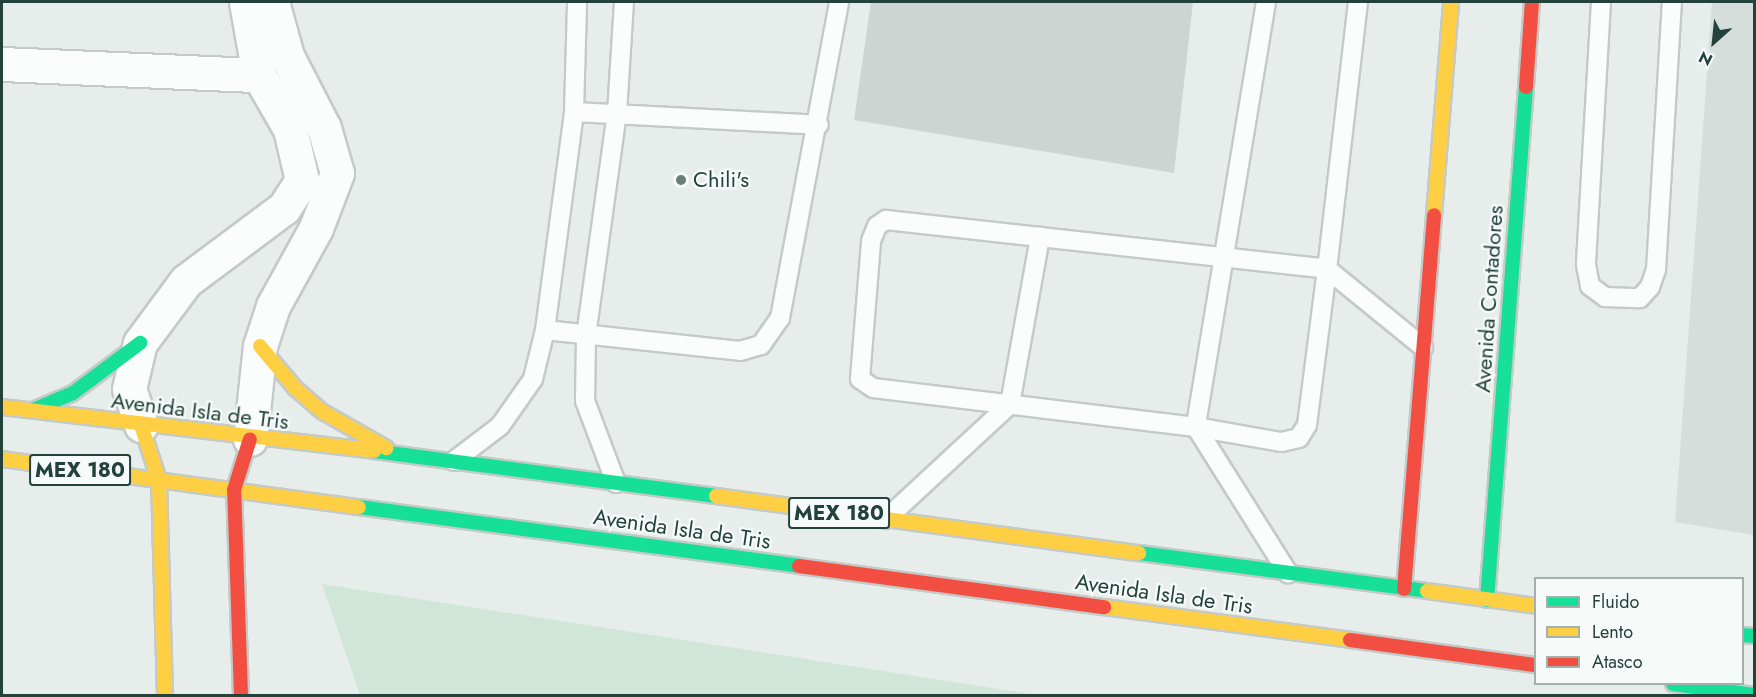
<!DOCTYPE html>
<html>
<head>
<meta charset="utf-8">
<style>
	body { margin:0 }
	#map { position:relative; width:1756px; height:697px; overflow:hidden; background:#e7edea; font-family:Jost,sans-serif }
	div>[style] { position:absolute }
	.built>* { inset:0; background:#d5deda }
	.green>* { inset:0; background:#d0e6d8 }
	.building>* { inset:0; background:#ced4d2 }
	.roads { filter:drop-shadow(2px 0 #c4cac8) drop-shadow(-2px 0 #c4cac8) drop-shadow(0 2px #c4cac8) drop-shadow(0 -2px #c4cac8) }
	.lane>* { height:18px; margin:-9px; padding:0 9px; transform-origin:9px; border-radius:9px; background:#fbfcfc }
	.street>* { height:33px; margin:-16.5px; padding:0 16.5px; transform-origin:16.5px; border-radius:16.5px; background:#fbfcfc }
	.fast>* { height:14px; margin:-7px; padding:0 7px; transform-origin:7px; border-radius:7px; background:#16e098 }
	.slow>* { height:14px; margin:-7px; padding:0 7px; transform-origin:7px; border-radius:7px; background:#ffcf43 }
	.jam>* { height:14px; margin:-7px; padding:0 7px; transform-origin:7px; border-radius:7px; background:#f24e42 }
	.dots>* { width:16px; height:16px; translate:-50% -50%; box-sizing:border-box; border:3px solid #f6fbf9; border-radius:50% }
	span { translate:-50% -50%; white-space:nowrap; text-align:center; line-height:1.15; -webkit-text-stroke:4.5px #f6fbf9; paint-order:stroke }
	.shield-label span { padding:2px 4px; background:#f6fbf9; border:2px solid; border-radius:4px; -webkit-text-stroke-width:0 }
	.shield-label { font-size:21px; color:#23423b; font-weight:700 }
	.poi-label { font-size:22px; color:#23423b }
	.left { translate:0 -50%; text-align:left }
	.street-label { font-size:22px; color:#23423b }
	.frame { position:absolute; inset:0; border:3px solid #23423b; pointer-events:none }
	.legend { position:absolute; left:1534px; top:577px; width:210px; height:108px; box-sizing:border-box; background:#f6fbf9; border:2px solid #a2b1ad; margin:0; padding:8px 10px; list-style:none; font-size:18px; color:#23423b }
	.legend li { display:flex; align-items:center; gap:12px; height:30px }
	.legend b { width:30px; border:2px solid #a2b1ad }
	.north { position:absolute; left:1684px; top:12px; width:60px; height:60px; -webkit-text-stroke:4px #f6fbf9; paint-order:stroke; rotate:207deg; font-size:16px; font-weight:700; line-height:24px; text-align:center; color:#23423b }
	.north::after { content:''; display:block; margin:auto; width:21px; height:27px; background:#23423b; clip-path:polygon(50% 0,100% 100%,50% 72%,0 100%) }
</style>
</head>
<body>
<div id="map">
	<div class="built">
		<div style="clip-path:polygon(1712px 2px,1754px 2px,1754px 535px,1675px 522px)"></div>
	</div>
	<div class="green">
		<div style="clip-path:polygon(322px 584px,1038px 695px,360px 695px)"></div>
	</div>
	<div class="building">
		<div style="clip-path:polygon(871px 2px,1193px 2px,1174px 173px,854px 120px)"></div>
	</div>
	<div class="roads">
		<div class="lane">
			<div style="left:1266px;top:2px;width:431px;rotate:99.4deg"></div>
			<div style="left:1196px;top:427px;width:173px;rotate:57.8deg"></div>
			<div style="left:1358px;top:2px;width:269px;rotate:96.6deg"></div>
			<div style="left:1327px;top:269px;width:157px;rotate:97.3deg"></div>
			<div style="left:1307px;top:425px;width:15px;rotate:122deg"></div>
			<div style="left:1299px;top:438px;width:18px;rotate:167deg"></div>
			<div style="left:1281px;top:442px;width:86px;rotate:-170deg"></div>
			<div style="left:1196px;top:427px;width:325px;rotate:-173.1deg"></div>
			<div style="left:873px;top:388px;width:16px;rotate:-145deg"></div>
			<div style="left:860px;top:379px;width:138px;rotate:-85.4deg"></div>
			<div style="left:871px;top:241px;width:16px;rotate:-68deg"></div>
			<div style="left:877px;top:226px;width:11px;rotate:-34deg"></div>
			<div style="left:886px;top:220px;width:444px;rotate:6.3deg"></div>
			<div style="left:1327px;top:269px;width:124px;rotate:39.1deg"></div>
			<div style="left:1601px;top:2px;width:263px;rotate:93.3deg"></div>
			<div style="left:1586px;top:265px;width:21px;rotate:79deg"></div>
			<div style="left:1590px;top:286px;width:19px;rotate:36deg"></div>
			<div style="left:1605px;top:297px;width:35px;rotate:2deg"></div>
			<div style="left:1640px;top:298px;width:15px;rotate:-48deg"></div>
			<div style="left:1650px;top:287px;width:18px;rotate:-71deg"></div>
			<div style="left:1656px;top:270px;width:268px;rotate:-86.6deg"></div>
			<div style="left:574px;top:112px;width:245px;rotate:3deg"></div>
			<div style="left:545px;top:330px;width:196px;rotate:6.1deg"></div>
			<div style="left:740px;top:351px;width:22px;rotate:-16deg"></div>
			<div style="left:761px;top:345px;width:33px;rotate:-55deg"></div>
			<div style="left:780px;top:318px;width:321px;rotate:-79.4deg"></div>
			<div style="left:454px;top:461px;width:58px;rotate:-37.3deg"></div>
			<div style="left:500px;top:426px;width:57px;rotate:-54.9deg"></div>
			<div style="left:533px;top:379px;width:50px;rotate:-76.2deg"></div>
			<div style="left:545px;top:330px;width:220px;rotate:-82.4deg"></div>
			<div style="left:574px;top:112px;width:110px;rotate:-88.4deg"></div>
			<div style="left:616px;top:483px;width:88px;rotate:-110.7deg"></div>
			<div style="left:585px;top:401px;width:65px;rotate:-89.1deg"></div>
			<div style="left:586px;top:336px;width:225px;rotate:-82.1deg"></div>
			<div style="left:617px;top:113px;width:111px;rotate:-86.4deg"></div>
			<div style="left:886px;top:519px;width:169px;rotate:-42.8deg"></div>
			<div style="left:1010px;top:404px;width:170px;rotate:-79.8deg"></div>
		</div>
		<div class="street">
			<div style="left:2px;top:64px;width:257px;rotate:2.5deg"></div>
			<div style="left:141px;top:425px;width:38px;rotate:-108deg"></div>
			<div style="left:129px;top:389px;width:47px;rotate:-76.6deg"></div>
			<div style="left:140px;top:343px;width:77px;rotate:-53.4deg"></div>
			<div style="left:186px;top:281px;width:122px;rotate:-36.7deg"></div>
			<div style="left:284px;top:208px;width:33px;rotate:-57deg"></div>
			<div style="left:302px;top:180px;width:52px;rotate:-103.2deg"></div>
			<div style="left:290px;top:129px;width:62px;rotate:-119.9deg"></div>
			<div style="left:259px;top:75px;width:74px;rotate:-100.1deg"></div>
			<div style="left:250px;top:439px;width:94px;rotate:-83.9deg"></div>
			<div style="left:260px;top:346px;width:42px;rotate:-72deg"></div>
			<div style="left:273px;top:306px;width:89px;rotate:-61.1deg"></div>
			<div style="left:316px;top:228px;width:59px;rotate:-69.1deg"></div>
			<div style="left:337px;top:173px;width:47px;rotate:-106.1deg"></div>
			<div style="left:324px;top:128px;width:81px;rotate:-117.2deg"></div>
			<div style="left:287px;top:56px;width:56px;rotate:-105.5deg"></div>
		</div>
		<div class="fast">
			<div style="left:33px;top:410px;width:43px;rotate:-23deg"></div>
			<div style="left:73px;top:393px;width:84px;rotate:-36.7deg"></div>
			<div style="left:374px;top:451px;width:345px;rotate:7.5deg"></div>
			<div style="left:359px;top:507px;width:444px;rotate:7.6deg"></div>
			<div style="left:1139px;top:553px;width:290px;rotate:7.5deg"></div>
			<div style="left:1487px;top:600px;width:514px;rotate:-85.65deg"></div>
			<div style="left:1742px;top:635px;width:12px;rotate:5deg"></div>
			<div style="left:1673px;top:684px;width:82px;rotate:7.7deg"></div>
		</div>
		<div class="slow">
			<div style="left:1434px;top:215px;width:214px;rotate:-85.4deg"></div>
			<div style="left:260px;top:346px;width:55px;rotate:50.2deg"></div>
			<div style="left:295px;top:388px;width:37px;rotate:41deg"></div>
			<div style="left:323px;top:412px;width:73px;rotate:29.7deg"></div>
			<div style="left:2px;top:407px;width:375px;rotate:6.7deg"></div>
			<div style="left:141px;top:425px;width:58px;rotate:71.9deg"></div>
			<div style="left:159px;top:480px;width:216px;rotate:88.4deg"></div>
			<div style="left:2px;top:459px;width:360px;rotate:7.7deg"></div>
			<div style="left:716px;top:496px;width:427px;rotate:7.7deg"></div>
			<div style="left:1427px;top:591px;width:110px;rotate:7.8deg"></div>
			<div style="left:1104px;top:607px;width:248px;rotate:7.6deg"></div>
		</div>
		<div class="jam">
			<div style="left:1526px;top:87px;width:85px;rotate:-86deg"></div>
			<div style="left:799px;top:566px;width:308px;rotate:7.7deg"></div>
			<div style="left:1404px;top:589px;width:375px;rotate:-85.4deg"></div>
			<div style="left:1350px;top:640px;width:188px;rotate:7.7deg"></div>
			<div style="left:241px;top:696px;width:206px;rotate:-91.9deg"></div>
			<div style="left:234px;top:490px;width:53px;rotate:-72.6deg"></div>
		</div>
	</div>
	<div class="dots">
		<div style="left:681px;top:180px;background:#687e78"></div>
	</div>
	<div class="shield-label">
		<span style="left:80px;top:470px">MEX 180</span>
		<span style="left:839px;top:513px">MEX 180</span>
	</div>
	<div class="poi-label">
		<span class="left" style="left:693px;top:180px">Chili's</span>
	</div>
	<div class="street-label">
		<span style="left:1489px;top:299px;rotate:-86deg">Avenida Contadores</span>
		<span style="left:200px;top:411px;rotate:7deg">Avenida Isla de Tris</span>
		<span style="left:682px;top:529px;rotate:8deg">Avenida Isla de Tris</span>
		<span style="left:1164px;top:594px;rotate:8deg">Avenida Isla de Tris</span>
	</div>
	<div class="frame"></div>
	<ul class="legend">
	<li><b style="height:8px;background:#16e098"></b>Fluido</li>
	<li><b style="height:8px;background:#ffcf43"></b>Lento</li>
	<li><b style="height:8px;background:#f24e42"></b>Atasco</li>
	</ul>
	<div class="north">N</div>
</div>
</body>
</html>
